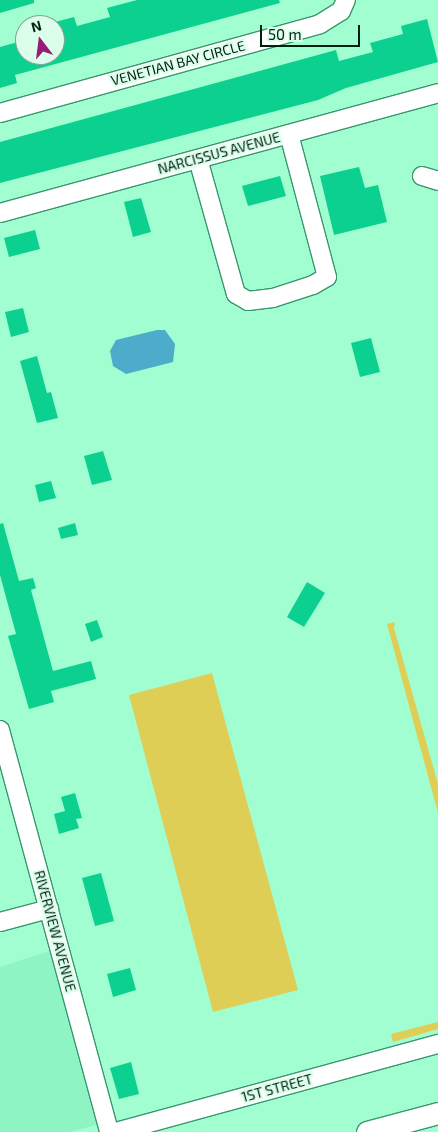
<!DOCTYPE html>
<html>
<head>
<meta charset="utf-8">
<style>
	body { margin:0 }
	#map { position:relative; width:438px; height:1132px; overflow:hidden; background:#a1fed0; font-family:"Exo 2",sans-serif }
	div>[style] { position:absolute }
	.built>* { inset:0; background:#8ef4c3 }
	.green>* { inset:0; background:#dece56 }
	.water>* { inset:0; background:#4dacca }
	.building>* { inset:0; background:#0cd090 }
	.roads { filter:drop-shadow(1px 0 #39976f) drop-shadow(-1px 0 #39976f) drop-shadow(0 1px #39976f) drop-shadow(0 -1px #39976f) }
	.minor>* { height:18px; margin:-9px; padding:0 9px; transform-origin:9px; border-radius:9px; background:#fff }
	.major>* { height:21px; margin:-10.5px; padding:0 10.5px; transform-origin:10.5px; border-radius:10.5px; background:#fff }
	span { translate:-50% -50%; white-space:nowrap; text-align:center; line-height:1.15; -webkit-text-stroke:4.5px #dbfeeb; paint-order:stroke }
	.street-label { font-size:14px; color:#011e11 }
	.north { position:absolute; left:15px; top:15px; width:50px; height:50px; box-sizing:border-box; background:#dbfeeb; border:1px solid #84a494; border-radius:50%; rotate:345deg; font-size:14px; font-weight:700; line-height:20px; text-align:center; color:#011e11 }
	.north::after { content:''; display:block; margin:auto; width:18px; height:22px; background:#971c75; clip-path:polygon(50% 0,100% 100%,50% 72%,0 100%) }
	.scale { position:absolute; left:260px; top:25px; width:100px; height:22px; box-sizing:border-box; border:2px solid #011e11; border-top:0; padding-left:6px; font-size:15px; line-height:18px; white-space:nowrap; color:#011e11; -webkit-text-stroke:4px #dbfeeb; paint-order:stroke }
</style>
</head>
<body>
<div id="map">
	<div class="built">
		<div style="clip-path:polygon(53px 950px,99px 1124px,70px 1132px,0 1132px,0 967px)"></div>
	</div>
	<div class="green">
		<div style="clip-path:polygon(395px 622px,394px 628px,438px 784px,438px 813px,387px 624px)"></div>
		<div style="clip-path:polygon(212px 673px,298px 990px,213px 1012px,129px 695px)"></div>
		<div style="clip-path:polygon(438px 1022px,438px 1029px,393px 1042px,391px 1034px)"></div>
	</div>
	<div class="water">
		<div style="clip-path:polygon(157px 330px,165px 330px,175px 344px,173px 362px,126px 374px,113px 366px,110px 351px,116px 340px)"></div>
	</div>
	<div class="building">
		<div style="clip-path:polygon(0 0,34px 0,34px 3px,0 13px)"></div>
		<div style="clip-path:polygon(137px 0,279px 0,280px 3px,15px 75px,17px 83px,0 88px,0 47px,25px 40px,25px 55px,55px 55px,55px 22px,74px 17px,77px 26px,110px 17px,107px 8px)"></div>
		<div style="clip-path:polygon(427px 19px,438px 62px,346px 88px,318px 100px,0 183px,0 142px,336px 50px,339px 61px,373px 52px,370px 43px,403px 34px,401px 26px)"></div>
		<div style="clip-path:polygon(359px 167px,365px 188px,378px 185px,387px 222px,334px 235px,320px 176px)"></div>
		<div style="clip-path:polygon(280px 176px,286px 196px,248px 206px,242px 186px)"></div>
		<div style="clip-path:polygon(141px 198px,151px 232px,133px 237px,124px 202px)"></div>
		<div style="clip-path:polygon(35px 230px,40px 249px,9px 257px,4px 238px)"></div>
		<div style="clip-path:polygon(23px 308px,29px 332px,11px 337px,5px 312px)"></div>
		<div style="clip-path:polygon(371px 338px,380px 372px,360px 377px,351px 343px)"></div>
		<div style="clip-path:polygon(37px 356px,47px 393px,51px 392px,58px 418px,37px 423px,20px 361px)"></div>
		<div style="clip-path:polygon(103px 451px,112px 480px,92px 485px,84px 456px)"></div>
		<div style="clip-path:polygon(51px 481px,56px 498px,39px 502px,35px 485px)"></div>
		<div style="clip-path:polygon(3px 523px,19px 581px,33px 578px,36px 588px,31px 590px,53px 671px,91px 661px,96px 679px,51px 691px,54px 702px,29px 709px,8px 636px,16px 634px,0 575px,0 524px)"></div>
		<div style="clip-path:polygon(75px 523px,78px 535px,61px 539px,58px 528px)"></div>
		<div style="clip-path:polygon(307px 582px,325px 593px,304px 627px,287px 617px)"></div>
		<div style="clip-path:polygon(97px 620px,103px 637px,91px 642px,85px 624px)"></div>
		<div style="clip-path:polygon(75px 793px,82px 818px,76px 819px,79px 828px,59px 834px,54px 814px,65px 811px,61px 797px)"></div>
		<div style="clip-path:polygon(101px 873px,114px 921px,95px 926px,82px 878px)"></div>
		<div style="clip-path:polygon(130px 968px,136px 990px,113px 997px,107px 974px)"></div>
		<div style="clip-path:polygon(131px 1062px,139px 1094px,119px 1099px,110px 1068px)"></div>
	</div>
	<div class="roads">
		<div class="minor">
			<div style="left:0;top:113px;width:332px;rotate:-15.5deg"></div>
			<div style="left:320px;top:24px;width:25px;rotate:-32deg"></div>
			<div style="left:341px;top:11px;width:12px;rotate:-66deg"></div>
			<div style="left:198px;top:159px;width:140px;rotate:74.3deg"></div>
			<div style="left:236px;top:294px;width:14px;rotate:30deg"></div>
			<div style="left:248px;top:301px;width:25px;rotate:-7deg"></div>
			<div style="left:273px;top:298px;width:42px;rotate:-18deg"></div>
			<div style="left:313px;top:285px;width:16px;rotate:-30deg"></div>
			<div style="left:327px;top:277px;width:148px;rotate:-104.9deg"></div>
			<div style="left:422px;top:176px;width:17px;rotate:17deg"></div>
			<div style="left:0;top:213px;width:454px;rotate:-15.3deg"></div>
			<div style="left:0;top:730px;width:417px;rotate:74.8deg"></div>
			<div style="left:0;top:922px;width:51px;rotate:-14.9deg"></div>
			<div style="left:116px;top:1132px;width:334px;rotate:-15.3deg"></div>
		</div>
		<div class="major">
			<div style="left:367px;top:1132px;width:73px;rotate:-15deg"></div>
		</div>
	</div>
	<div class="street-label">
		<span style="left:178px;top:63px;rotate:-15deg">VENETIAN BAY CIRCLE</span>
		<span style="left:219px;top:153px;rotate:-15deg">NARCISSUS AVENUE</span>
		<span style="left:55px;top:931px;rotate:75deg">RIVERVIEW AVENUE</span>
		<span style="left:277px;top:1088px;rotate:-15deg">1ST STREET</span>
	</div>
	<div class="north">N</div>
	<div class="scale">50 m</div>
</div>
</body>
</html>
